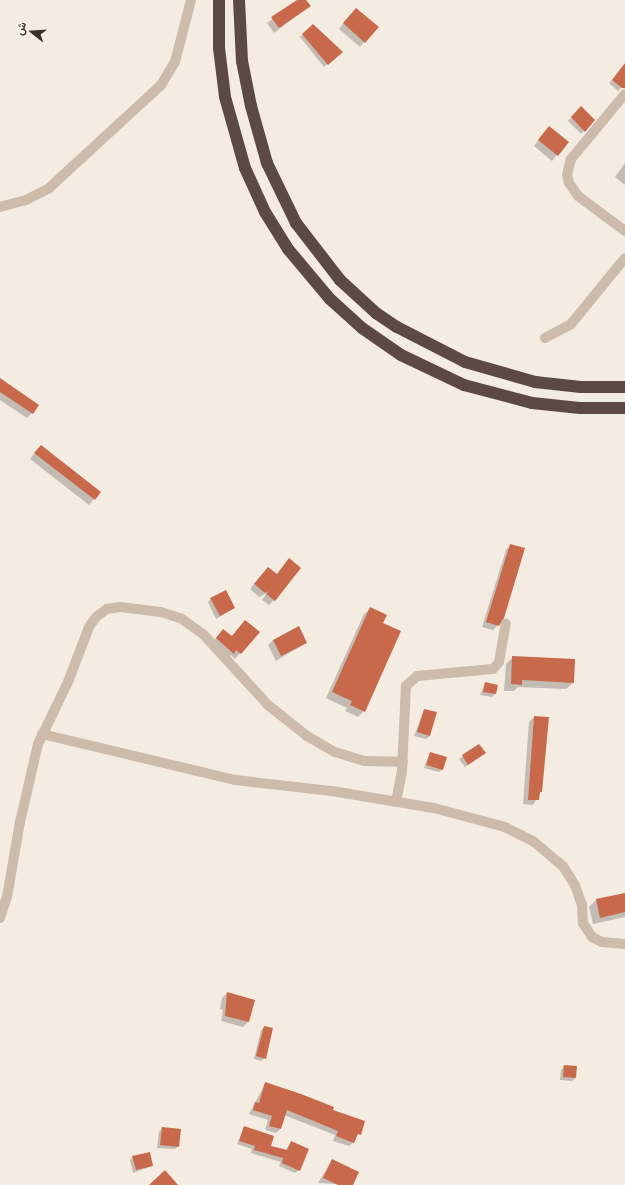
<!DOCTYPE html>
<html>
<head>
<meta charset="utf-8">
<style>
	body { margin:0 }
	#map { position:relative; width:625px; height:1185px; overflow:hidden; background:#f4ebe1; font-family:Mulish,Vazirmatn,sans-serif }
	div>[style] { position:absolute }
	.shadow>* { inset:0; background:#0003 }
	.building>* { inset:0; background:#c8694b }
	.minor>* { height:10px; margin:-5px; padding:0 5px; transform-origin:5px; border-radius:5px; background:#cdbbac }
	.highway>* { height:12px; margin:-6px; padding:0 6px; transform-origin:6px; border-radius:6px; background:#5c4a42 }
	span { translate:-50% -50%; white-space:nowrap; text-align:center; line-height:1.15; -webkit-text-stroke:3px #fbf5ee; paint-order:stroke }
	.north { position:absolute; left:12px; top:12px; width:40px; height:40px; -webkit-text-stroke:3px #fbf5ee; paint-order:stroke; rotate:287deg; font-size:11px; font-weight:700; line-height:16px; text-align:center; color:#3b302b }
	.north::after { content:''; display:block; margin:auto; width:14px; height:18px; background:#3b302b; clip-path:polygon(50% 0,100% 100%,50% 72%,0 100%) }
</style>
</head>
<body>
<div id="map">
	<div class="shadow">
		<div style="clip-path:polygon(298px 0,305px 0,309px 6px,274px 33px,267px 23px)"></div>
		<div style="clip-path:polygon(351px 14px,364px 42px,360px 47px,339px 29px)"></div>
		<div style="clip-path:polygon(313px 25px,335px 48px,337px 46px,342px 52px,324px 67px,300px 37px)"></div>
		<div style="clip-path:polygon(625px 71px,625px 83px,618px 91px,609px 83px,619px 72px)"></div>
		<div style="clip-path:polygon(581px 108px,584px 131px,581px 134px,568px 121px)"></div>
		<div style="clip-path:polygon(544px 133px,567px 142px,552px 161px,534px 146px)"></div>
		<div style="clip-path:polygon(625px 163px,625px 185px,615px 177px)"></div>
		<div style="clip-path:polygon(0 380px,32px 413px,27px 418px,0 400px)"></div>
		<div style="clip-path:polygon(36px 451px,100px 492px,89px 505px,30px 459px)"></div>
		<div style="clip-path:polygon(511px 545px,498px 625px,493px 630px,482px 627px,506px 550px)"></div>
		<div style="clip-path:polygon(263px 573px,274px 600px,269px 605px,262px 600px,267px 593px,259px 597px,250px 589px)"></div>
		<div style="clip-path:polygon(211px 599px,234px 608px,216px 619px,208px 602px)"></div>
		<div style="clip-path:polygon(371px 608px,382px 624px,364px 711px,358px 717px,345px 711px,347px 708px,326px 698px,364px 614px)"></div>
		<div style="clip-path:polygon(245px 621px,258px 632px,235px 659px,231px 655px,228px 658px,211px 644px,219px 635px,231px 637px)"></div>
		<div style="clip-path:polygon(273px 640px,306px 643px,276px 661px,268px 645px)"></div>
		<div style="clip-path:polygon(513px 657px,573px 683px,566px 689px,518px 687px,514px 691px,504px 691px,506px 664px)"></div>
		<div style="clip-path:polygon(485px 683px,495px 694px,492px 697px,480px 695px)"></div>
		<div style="clip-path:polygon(424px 710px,430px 736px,426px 739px,414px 736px)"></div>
		<div style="clip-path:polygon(534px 717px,541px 792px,533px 805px,523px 804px,529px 722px)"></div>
		<div style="clip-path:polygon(479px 745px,484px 753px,465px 767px,459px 759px)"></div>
		<div style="clip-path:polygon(430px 753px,443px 769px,439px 772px,424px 768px)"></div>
		<div style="clip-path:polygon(625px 894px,625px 917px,593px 924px,589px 907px,596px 900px)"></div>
		<div style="clip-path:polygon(227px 993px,254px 1000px,248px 1022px,243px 1027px,221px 1021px,223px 1010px,220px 1009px,222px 998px)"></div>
		<div style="clip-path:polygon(265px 1027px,265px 1058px,261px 1061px,254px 1059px,261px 1030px)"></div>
		<div style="clip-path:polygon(564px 1066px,576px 1067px,575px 1078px,572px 1081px,560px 1080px,561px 1070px)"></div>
		<div style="clip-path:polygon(265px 1084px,332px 1110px,354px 1142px,349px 1146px,333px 1141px,335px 1135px,284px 1115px,280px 1129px,276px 1133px,265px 1130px,268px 1120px,249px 1114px)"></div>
		<div style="clip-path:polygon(244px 1127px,270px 1146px,286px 1150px,291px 1142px,299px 1170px,295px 1173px,279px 1166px,281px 1162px,251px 1153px,252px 1149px,237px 1144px)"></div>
		<div style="clip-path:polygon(162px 1128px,178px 1146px,175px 1149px,157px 1148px,159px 1132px)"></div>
		<div style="clip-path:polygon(133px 1157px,152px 1166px,133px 1173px,130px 1160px)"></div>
		<div style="clip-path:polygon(332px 1160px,352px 1185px,318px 1183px)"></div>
	</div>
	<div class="building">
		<div style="clip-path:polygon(297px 0,306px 0,311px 6px,279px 28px,271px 17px)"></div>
		<div style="clip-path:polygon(356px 8px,379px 27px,365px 43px,343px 23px)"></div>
		<div style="clip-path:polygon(313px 24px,343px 52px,328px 65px,302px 34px)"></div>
		<div style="clip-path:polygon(625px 63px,625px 88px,622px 88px,612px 80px)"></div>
		<div style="clip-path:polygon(581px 106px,595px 120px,585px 132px,571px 117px)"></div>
		<div style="clip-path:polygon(549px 126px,569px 142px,558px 156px,538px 140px)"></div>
		<div style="clip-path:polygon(0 378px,39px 405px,33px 414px,0 392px)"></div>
		<div style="clip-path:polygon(41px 445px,101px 492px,95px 500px,34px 453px)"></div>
		<div style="clip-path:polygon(510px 544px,525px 548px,504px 618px,499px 626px,486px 622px)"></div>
		<div style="clip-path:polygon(289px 558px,301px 568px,275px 601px,266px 594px,269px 591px,265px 593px,254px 584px,268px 567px,277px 574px)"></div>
		<div style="clip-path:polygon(226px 590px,235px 608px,220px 616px,210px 598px)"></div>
		<div style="clip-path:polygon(370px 607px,387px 615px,383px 623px,401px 631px,365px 712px,350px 705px,352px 701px,332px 692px)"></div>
		<div style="clip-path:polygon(245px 620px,260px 632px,241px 654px,236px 650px,234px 654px,216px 638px,223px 629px,232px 636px)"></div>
		<div style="clip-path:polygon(299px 626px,307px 643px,281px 656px,273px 640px)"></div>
		<div style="clip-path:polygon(512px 656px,575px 659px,574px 683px,522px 680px,522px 685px,511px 684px)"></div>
		<div style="clip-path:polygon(485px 682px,498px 685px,496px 694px,483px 692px)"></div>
		<div style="clip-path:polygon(424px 709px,437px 712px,430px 736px,417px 732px)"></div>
		<div style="clip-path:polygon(534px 716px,549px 717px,542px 792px,540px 792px,539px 800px,528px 800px)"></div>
		<div style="clip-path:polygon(479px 744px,486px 753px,468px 765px,462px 755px)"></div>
		<div style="clip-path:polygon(430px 752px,447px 757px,443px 770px,426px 765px)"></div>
		<div style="clip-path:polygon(625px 893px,625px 912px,600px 918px,596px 899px)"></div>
		<div style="clip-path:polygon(227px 992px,255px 1000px,249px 1022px,225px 1016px)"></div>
		<div style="clip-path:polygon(264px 1026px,273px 1028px,266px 1059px,256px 1056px)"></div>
		<div style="clip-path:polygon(564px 1065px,577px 1066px,576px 1078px,563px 1077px)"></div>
		<div style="clip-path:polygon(265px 1082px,301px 1094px,334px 1107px,333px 1110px,365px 1121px,361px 1135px,358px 1134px,354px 1143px,336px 1136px,338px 1131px,287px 1110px,281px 1129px,269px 1126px,272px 1116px,253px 1110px,255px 1102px,259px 1103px)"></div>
		<div style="clip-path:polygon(244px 1126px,274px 1136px,271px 1146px,287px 1150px,291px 1141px,309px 1149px,300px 1171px,282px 1163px,283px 1158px,254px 1150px,255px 1146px,239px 1141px)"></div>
		<div style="clip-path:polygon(162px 1127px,181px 1129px,179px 1147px,160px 1145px)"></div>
		<div style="clip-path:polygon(150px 1152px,153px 1166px,136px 1170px,132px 1156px)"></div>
		<div style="clip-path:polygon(332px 1159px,359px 1172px,353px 1185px,338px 1185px,323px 1178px)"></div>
		<div style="clip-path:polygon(165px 1170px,178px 1185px,149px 1185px)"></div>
	</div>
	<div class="minor">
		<div style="left:625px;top:94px;width:85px;rotate:129.7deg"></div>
		<div style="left:571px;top:159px;width:16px;rotate:104deg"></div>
		<div style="left:567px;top:175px;width:8px;rotate:76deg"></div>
		<div style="left:569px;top:183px;width:16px;rotate:55deg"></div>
		<div style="left:578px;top:196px;width:59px;rotate:36.7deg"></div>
		<div style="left:0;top:207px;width:27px;rotate:-15deg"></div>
		<div style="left:26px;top:200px;width:25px;rotate:-27deg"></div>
		<div style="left:48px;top:189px;width:154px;rotate:-42.6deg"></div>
		<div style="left:161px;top:85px;width:27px;rotate:-59deg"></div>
		<div style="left:175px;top:62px;width:64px;rotate:-75.5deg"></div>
		<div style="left:545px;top:338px;width:30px;rotate:-28deg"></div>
		<div style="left:571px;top:324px;width:85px;rotate:-50.7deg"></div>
		<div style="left:42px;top:734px;width:198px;rotate:13.4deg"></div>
		<div style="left:235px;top:780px;width:98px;rotate:6.5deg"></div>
		<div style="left:332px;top:791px;width:103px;rotate:9.5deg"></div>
		<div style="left:434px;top:808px;width:73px;rotate:15deg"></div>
		<div style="left:505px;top:827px;width:31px;rotate:27deg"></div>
		<div style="left:533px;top:841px;width:39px;rotate:40deg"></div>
		<div style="left:563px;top:866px;width:22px;rotate:58deg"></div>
		<div style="left:575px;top:885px;width:21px;rotate:71deg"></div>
		<div style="left:582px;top:905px;width:18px;rotate:87deg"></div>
		<div style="left:583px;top:923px;width:17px;rotate:57deg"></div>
		<div style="left:592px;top:937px;width:11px;rotate:27deg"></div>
		<div style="left:602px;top:942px;width:23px;rotate:5deg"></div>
		<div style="left:396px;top:802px;width:33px;rotate:-79deg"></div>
		<div style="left:402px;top:770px;width:84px;rotate:-87.3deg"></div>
		<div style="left:406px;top:686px;width:15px;rotate:-42deg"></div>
		<div style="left:417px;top:676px;width:76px;rotate:-5.3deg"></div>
		<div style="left:493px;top:669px;width:9px;rotate:-49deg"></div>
		<div style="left:499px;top:662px;width:39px;rotate:-80deg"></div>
		<div style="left:0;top:918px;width:22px;rotate:-72deg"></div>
		<div style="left:7px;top:897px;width:76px;rotate:-80.2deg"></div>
		<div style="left:20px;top:822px;width:80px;rotate:-77deg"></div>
		<div style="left:38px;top:744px;width:69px;rotate:-64.2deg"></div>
		<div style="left:68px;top:682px;width:59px;rotate:-69.1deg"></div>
		<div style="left:89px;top:627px;width:12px;rotate:-55deg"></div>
		<div style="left:96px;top:617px;width:14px;rotate:-36deg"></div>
		<div style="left:107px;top:609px;width:13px;rotate:-9deg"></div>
		<div style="left:120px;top:607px;width:41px;rotate:7deg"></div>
		<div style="left:161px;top:612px;width:22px;rotate:18deg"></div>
		<div style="left:182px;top:619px;width:26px;rotate:36deg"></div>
		<div style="left:203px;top:634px;width:96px;rotate:47.5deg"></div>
		<div style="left:268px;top:705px;width:50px;rotate:38.5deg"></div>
		<div style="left:307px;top:736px;width:32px;rotate:30deg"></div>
		<div style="left:335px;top:752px;width:30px;rotate:17deg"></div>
		<div style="left:364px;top:761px;width:39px;rotate:1deg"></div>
	</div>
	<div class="highway">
		<div style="left:219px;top:0;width:48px;rotate:90deg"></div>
		<div style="left:219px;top:48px;width:49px;rotate:83deg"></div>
		<div style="left:225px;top:97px;width:74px;rotate:74.3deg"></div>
		<div style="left:245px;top:168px;width:48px;rotate:65.6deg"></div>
		<div style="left:265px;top:212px;width:44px;rotate:58.1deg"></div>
		<div style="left:288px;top:249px;width:65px;rotate:50deg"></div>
		<div style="left:330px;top:299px;width:43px;rotate:42.2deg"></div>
		<div style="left:362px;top:328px;width:47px;rotate:34.7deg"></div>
		<div style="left:401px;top:355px;width:70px;rotate:25.5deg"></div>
		<div style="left:464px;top:385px;width:70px;rotate:14.8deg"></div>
		<div style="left:532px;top:403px;width:48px;rotate:5.9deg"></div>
		<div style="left:580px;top:408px;width:45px"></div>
		<div style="left:239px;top:0;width:61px;rotate:87.2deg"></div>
		<div style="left:242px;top:61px;width:46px;rotate:78.7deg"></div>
		<div style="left:251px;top:106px;width:59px;rotate:74.3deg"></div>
		<div style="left:267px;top:163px;width:67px;rotate:64.2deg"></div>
		<div style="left:296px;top:223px;width:72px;rotate:52.3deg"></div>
		<div style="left:340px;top:280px;width:49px;rotate:42.5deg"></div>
		<div style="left:376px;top:313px;width:25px;rotate:34deg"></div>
		<div style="left:397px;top:327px;width:76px;rotate:27.2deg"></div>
		<div style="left:465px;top:362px;width:73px;rotate:15.9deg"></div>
		<div style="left:535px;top:382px;width:46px;rotate:6.2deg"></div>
		<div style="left:581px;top:387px;width:44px"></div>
	</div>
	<div class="north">ش</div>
</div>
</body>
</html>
